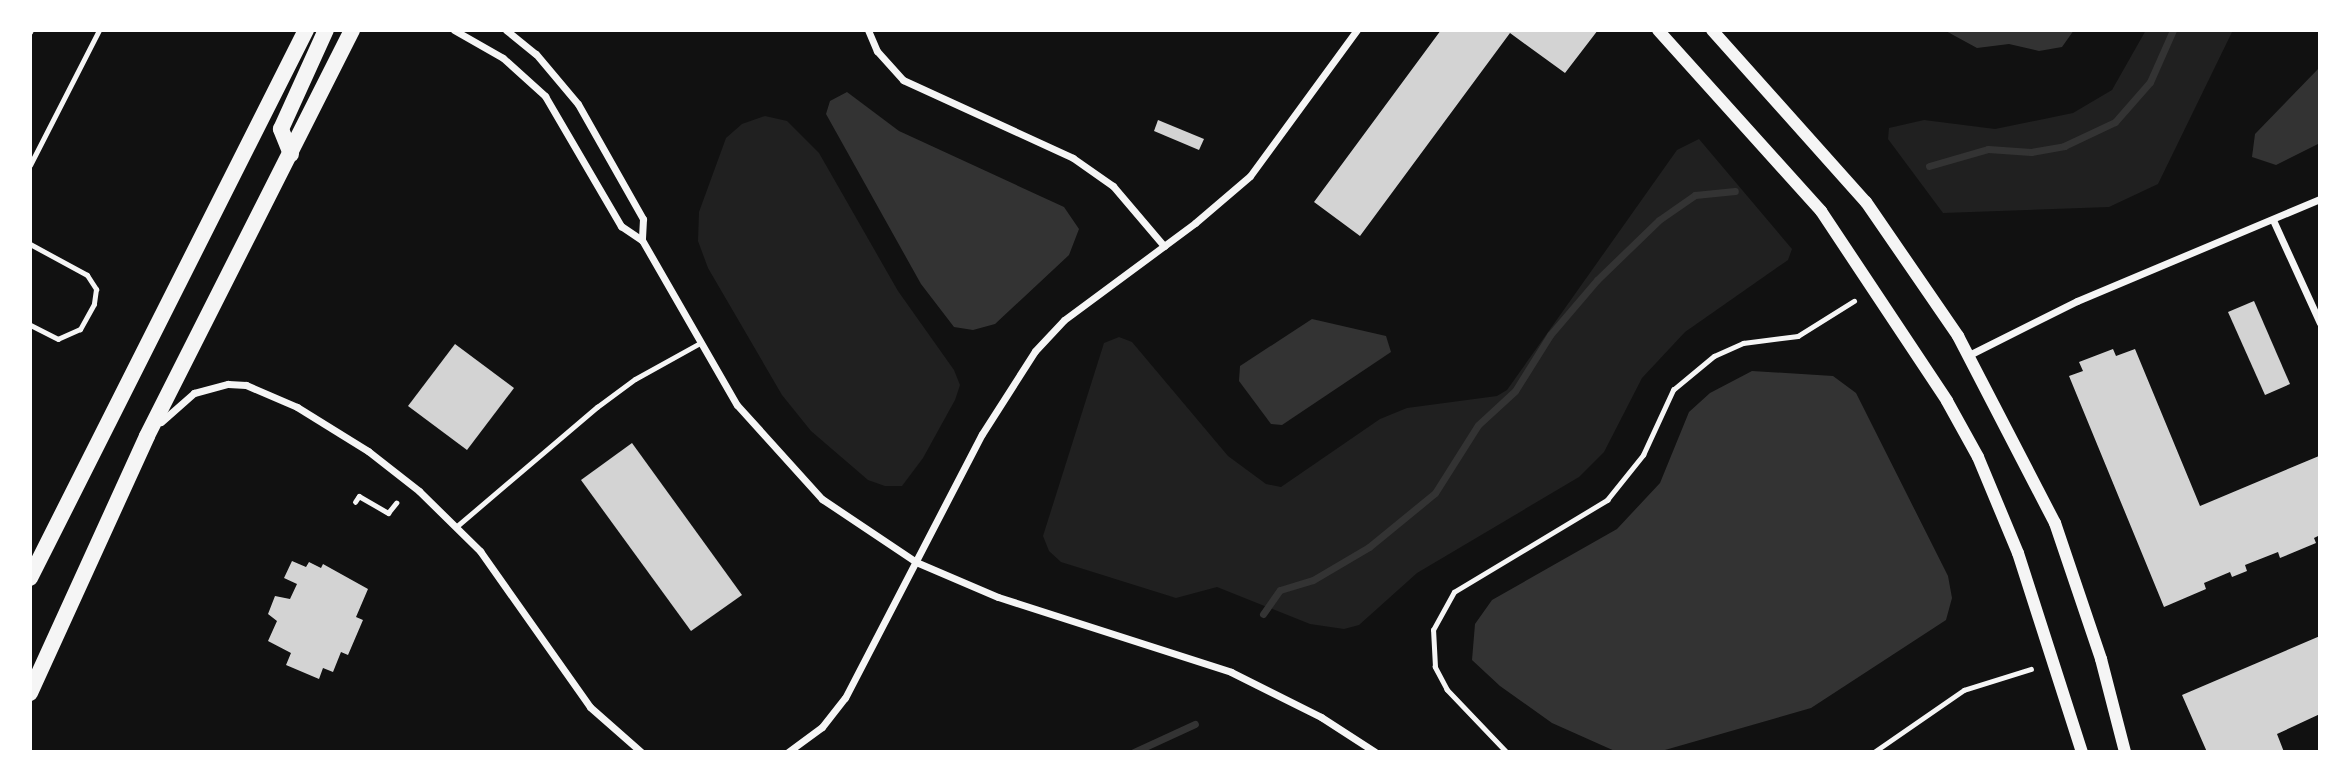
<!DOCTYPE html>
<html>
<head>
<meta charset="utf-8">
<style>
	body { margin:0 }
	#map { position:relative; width:2350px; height:782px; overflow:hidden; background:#111; font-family:Commissioner,sans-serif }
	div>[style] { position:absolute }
	.green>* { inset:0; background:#202020 }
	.water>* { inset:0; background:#333 }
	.stream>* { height:7px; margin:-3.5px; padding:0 3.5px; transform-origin:3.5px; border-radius:3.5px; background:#333 }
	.building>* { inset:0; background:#d3d3d3 }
	.path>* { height:4.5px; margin:-2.25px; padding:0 2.25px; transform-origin:2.25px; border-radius:2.25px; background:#f5f5f5 }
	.service>* { height:5px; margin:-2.5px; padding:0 2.5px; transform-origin:2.5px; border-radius:2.5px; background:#f5f5f5 }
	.minor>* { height:7px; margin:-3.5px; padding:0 3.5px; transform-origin:3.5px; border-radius:3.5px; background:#f5f5f5 }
	.tertiary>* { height:12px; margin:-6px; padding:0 6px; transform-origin:6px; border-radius:6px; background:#f5f5f5 }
	.primary>* { height:16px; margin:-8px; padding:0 8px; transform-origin:8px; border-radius:8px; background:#f5f5f5 }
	span { translate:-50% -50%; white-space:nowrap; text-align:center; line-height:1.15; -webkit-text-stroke:7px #fff; paint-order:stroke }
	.frame { position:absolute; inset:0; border:32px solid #fff; pointer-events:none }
</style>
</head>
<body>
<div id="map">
	<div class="green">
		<div style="clip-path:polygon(2146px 30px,2233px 30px,2158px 184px,2109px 207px,1943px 213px,1888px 139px,1889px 128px,1924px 120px,1995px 129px,2073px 113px,2112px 90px)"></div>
		<div style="clip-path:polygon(765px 116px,787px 121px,819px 153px,898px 291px,954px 370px,960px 385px,955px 400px,923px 458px,902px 486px,885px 486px,868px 480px,811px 431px,782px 395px,708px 268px,698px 241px,699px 212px,726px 138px,742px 124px)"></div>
		<div style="clip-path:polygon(1699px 139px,1792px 249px,1788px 260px,1685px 332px,1642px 378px,1604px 452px,1579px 477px,1417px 573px,1359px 625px,1344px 629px,1310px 624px,1217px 587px,1176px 598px,1061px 562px,1049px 551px,1043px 536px,1104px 343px,1119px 337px,1132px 342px,1228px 456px,1266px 484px,1281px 487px,1380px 419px,1407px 408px,1497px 396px,1507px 390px,1677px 150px)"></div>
	</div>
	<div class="water">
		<div style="clip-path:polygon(1944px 30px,2074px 30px,2062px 47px,2039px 51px,2009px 44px,1977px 48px)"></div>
		<div style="clip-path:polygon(2320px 67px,2320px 143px,2276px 165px,2252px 157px,2255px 134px)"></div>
		<div style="clip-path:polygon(847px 92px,899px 131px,1064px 207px,1079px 229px,1069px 255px,995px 324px,973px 330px,954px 327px,921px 284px,826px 114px,830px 101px)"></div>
		<div style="clip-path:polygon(1312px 319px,1386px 336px,1391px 352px,1282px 425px,1271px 424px,1239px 381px,1240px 366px)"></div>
		<div style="clip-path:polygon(1752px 371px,1833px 376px,1856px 393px,1948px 576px,1952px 598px,1946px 620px,1811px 708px,1658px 752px,1617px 752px,1552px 723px,1500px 686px,1472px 660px,1475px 624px,1492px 600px,1617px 529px,1660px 483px,1689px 412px,1710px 393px)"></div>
	</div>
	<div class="stream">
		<div style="left:1929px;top:166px;width:61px;rotate:-16.1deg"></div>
		<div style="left:1988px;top:149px;width:43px;rotate:4deg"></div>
		<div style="left:2031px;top:152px;width:34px;rotate:-10deg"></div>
		<div style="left:2064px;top:146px;width:56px;rotate:-25.2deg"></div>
		<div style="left:2115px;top:122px;width:53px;rotate:-48.8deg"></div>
		<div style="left:2150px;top:82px;width:57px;rotate:-66.1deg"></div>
		<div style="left:1263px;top:614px;width:29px;rotate:-55deg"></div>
		<div style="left:1280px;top:590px;width:34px;rotate:-17deg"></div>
		<div style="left:1313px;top:580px;width:65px;rotate:-30.5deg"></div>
		<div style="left:1369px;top:547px;width:85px;rotate:-39.3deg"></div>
		<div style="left:1435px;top:493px;width:80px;rotate:-57.7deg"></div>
		<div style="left:1478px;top:425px;width:50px;rotate:-42.6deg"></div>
		<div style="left:1515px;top:391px;width:66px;rotate:-58deg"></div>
		<div style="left:1550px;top:335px;width:72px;rotate:-49.5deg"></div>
		<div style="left:1597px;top:280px;width:86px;rotate:-44.1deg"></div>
		<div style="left:1659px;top:220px;width:44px;rotate:-34.8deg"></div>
		<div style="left:1695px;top:195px;width:40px;rotate:-5.7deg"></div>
		<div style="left:1134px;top:752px;width:67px;rotate:-24.7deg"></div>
	</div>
	<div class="building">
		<div style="clip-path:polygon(1441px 30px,1598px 30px,1565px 73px,1510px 33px,1360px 236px,1314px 202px)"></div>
		<div style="clip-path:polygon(1158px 120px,1204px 139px,1199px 150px,1154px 131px)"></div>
		<div style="clip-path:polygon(2254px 301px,2290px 384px,2265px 395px,2228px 312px)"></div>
		<div style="clip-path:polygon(455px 344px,514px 388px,467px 450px,408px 406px)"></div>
		<div style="clip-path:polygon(2113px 349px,2116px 356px,2135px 349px,2200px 506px,2319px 456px,2320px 535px,2314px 538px,2316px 543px,2280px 558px,2278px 552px,2245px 565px,2247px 571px,2232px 577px,2230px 572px,2204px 583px,2206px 589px,2164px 607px,2069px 376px,2083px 371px,2079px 362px)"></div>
		<div style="clip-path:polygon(632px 443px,742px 595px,691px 631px,581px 480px)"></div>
		<div style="clip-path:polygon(292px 561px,306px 567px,309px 562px,321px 568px,323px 564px,368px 589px,356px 617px,363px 620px,348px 655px,341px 652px,333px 672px,323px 668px,319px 679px,286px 665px,291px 653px,268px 641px,277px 621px,268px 614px,275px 596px,290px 599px,297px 584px,284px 578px)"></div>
		<div style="clip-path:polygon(2320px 636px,2320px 714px,2277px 734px,2284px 752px,2207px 752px,2182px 695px)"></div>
	</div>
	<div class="path">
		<div style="left:355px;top:502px;width:7px;rotate:-56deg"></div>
		<div style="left:359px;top:496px;width:34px;rotate:30deg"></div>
		<div style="left:388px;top:513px;width:13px;rotate:-51deg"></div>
		<div style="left:1506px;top:752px;width:86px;rotate:-133.6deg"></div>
		<div style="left:1447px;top:690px;width:26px;rotate:-118deg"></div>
		<div style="left:1435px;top:667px;width:37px;rotate:-93deg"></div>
		<div style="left:1433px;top:630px;width:43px;rotate:-61.1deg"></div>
		<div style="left:1454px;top:592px;width:179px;rotate:-31deg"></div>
		<div style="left:1607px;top:500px;width:58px;rotate:-51.3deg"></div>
		<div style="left:1643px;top:455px;width:72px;rotate:-65.2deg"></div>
		<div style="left:1673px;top:390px;width:53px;rotate:-39.7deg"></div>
		<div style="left:1714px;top:356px;width:32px;rotate:-24deg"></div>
		<div style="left:1743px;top:343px;width:55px;rotate:-7.3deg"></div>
		<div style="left:1798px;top:336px;width:66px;rotate:-32deg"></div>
		<div style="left:1874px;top:752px;width:109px;rotate:-34.6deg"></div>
		<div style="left:1964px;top:690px;width:70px;rotate:-17.4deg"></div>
	</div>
	<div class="service">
		<div style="left:30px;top:32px;width:2px;rotate:-63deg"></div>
		<div style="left:30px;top:165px;width:152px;rotate:-62.9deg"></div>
		<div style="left:30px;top:244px;width:65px;rotate:28.5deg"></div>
		<div style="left:87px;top:275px;width:17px;rotate:57deg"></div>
		<div style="left:96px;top:289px;width:15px;rotate:98deg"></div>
		<div style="left:94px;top:304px;width:29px;rotate:119deg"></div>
		<div style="left:80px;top:329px;width:24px;rotate:156deg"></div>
		<div style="left:58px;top:339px;width:31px;rotate:-153deg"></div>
		<div style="left:457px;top:526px;width:184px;rotate:-40.4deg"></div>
		<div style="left:597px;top:407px;width:47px;rotate:-36.4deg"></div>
		<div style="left:635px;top:379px;width:74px;rotate:-29deg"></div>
	</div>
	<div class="minor">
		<div style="left:454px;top:30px;width:56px;rotate:29.7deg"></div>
		<div style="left:503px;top:58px;width:57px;rotate:42.1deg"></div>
		<div style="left:545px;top:96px;width:151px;rotate:59.7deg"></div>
		<div style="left:621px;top:226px;width:25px;rotate:34deg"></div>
		<div style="left:642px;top:240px;width:190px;rotate:60.1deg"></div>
		<div style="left:737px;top:405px;width:127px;rotate:47.9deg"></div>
		<div style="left:822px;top:499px;width:113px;rotate:33.8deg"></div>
		<div style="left:916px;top:562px;width:89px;rotate:23.1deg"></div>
		<div style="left:998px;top:597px;width:245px;rotate:17.8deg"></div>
		<div style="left:1231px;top:672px;width:101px;rotate:26.6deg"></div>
		<div style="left:1321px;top:717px;width:64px;rotate:32.9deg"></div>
		<div style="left:506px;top:30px;width:38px;rotate:39deg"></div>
		<div style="left:536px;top:54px;width:65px;rotate:50deg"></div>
		<div style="left:578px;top:104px;width:132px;rotate:60.5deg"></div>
		<div style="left:643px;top:219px;width:21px;rotate:93deg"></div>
		<div style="left:868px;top:30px;width:23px;rotate:67deg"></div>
		<div style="left:877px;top:51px;width:39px;rotate:48deg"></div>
		<div style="left:903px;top:80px;width:187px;rotate:24.6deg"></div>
		<div style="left:1073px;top:158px;width:49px;rotate:35deg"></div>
		<div style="left:1113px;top:186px;width:79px;rotate:49.6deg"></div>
		<div style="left:2273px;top:220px;width:113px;rotate:65.5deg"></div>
		<div style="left:1969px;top:355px;width:121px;rotate:-26.6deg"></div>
		<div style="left:2077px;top:301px;width:264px;rotate:-22.8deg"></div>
		<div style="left:161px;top:422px;width:44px;rotate:-41.3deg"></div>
		<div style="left:194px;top:393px;width:35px;rotate:-15deg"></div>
		<div style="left:228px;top:384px;width:18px;rotate:3deg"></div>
		<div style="left:246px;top:385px;width:56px;rotate:23.3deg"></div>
		<div style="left:297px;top:407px;width:84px;rotate:31.8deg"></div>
		<div style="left:368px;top:451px;width:65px;rotate:38.1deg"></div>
		<div style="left:419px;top:491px;width:86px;rotate:44.5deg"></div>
		<div style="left:480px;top:551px;width:191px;rotate:54.8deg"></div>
		<div style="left:590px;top:707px;width:68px;rotate:41.4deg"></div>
		<div style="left:788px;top:752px;width:42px;rotate:-36.3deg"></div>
		<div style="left:822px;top:727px;width:37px;rotate:-52deg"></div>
		<div style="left:845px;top:698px;width:297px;rotate:-62.6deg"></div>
		<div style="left:982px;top:434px;width:98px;rotate:-57.4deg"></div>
		<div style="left:1035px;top:351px;width:42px;rotate:-46.9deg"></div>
		<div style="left:1064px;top:320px;width:163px;rotate:-36.5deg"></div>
		<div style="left:1195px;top:223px;width:72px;rotate:-40.5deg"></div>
		<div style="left:1250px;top:176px;width:181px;rotate:-53.8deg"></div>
	</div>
	<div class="tertiary">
		<div style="left:1658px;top:30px;width:244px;rotate:48deg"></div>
		<div style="left:1821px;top:211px;width:228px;rotate:56.4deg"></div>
		<div style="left:1947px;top:401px;width:64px;rotate:61deg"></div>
		<div style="left:1978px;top:457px;width:104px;rotate:67.4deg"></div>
		<div style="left:2018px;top:553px;width:209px;rotate:72.2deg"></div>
		<div style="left:1712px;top:30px;width:231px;rotate:48.2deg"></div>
		<div style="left:1866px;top:202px;width:163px;rotate:55.5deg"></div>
		<div style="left:1958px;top:336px;width:211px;rotate:62.6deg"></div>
		<div style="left:2055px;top:523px;width:144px;rotate:71.3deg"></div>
		<div style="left:2101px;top:659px;width:96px;rotate:75.5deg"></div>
	</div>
	<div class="primary">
		<div style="left:291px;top:154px;width:27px;rotate:-112deg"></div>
		<div style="left:281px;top:129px;width:109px;rotate:-65.6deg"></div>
		<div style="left:30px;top:578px;width:614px;rotate:-63.27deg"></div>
		<div style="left:30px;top:693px;width:282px;rotate:-65.5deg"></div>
		<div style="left:147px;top:436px;width:455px;rotate:-63.2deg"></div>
	</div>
	<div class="frame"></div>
</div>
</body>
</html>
